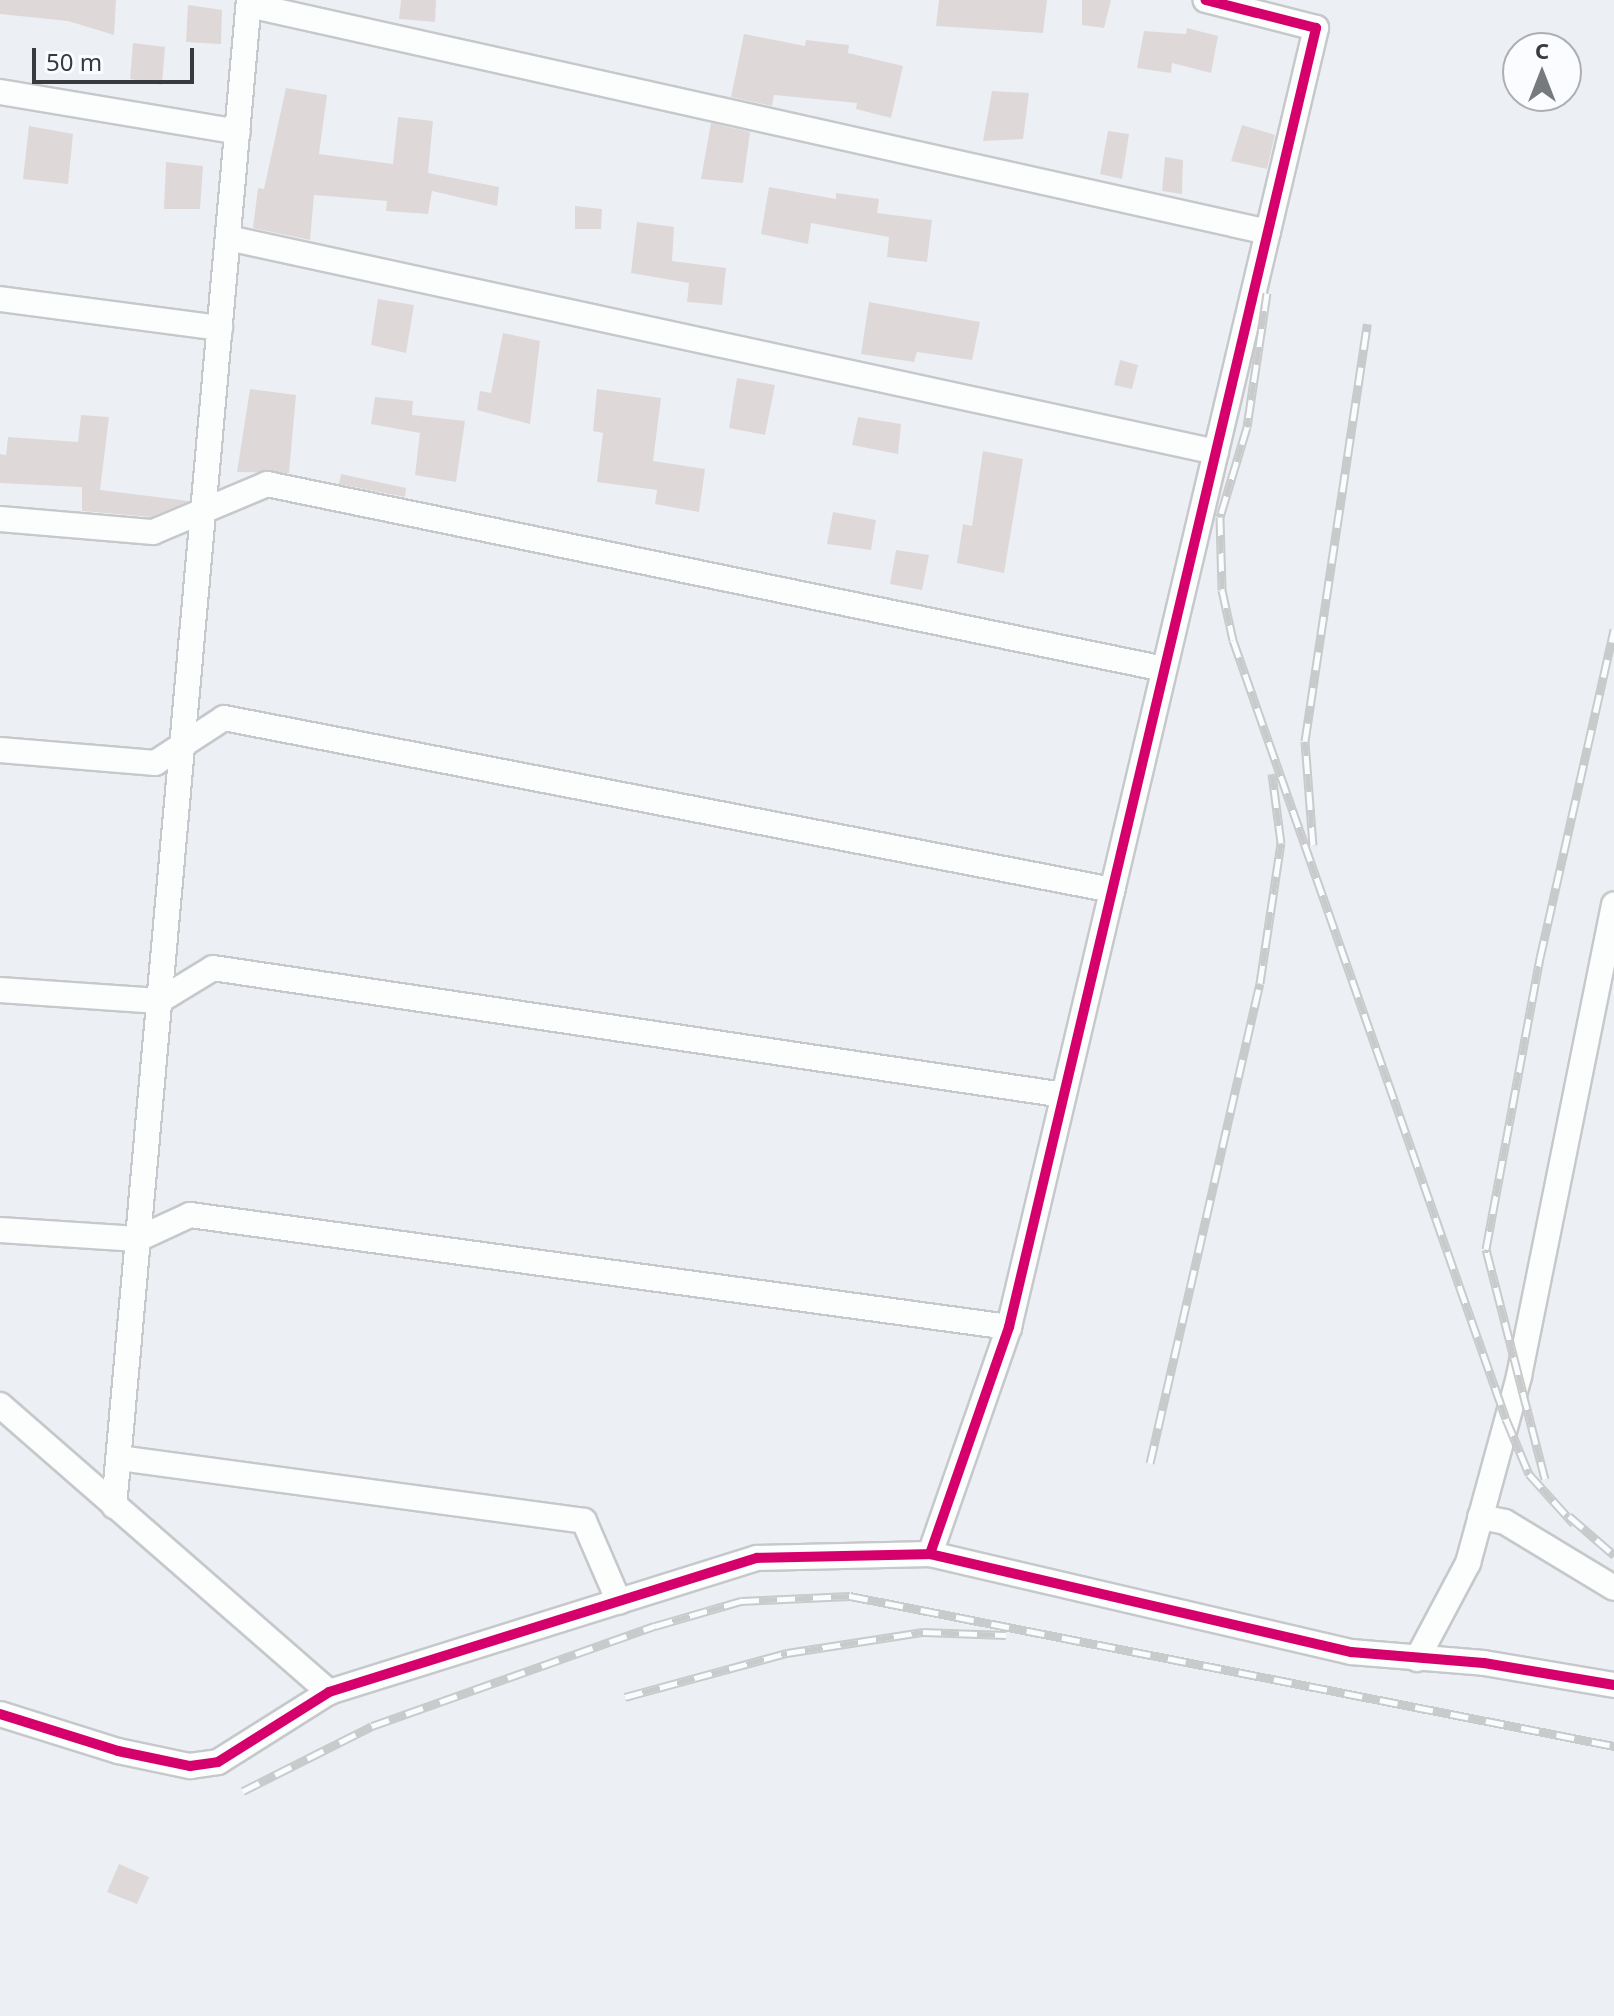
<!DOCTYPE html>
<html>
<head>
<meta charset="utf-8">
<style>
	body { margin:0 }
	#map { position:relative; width:1614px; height:2016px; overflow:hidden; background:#ecf0f4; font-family:"Noto Sans",sans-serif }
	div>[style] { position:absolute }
	.building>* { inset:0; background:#dfd8d8 }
	.roads { filter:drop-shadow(2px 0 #c6c8cb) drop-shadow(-2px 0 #c6c8cb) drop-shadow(0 2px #c6c8cb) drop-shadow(0 -2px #c6c8cb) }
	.minor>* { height:24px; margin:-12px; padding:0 12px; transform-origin:12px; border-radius:12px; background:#fcfdfd }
	.rail>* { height:9px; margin-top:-4.5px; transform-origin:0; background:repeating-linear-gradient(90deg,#fafcff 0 18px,#c9cacb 0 36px); box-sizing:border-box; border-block:2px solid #c9cacb }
	.cycleway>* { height:10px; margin:-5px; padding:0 5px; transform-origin:5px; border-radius:5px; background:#d6006c }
	span { translate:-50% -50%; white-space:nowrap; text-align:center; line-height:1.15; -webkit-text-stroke:7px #fafcff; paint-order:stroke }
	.north { position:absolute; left:1502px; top:32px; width:80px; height:80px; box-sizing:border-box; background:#fafcff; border:2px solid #acaeb1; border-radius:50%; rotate:0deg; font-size:22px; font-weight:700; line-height:32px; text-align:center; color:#383a3d }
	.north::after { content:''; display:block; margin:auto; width:28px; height:36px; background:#777a7d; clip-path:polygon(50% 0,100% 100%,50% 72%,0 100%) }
	.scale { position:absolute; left:32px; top:48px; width:162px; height:36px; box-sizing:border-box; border:4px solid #383a3d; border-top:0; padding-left:10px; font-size:24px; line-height:28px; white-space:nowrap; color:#383a3d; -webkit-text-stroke:6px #fafcff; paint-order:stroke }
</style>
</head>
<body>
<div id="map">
	<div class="building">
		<div style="clip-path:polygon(0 0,116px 0,114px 35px,68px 21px,0 14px)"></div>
		<div style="clip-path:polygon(401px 0,436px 0,435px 22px,399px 19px)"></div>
		<div style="clip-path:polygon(939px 0,1047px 0,1043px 33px,936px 26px)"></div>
		<div style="clip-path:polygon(1082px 0,1111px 0,1104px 28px,1082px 25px)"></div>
		<div style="clip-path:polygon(188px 5px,222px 10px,221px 44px,186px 42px)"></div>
		<div style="clip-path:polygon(1187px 28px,1218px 36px,1211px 73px,1172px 63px,1171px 73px,1137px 68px,1144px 31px,1186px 34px)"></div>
		<div style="clip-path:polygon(744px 34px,805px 46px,806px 40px,849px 45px,848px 53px,903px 66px,891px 118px,856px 109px,857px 103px,774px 95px,772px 106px,731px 97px)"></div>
		<div style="clip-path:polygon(133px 43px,165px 47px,162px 85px,130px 79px)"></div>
		<div style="clip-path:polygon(286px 88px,327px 95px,319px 154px,393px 164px,398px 117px,433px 121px,428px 173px,499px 187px,497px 206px,432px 191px,428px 214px,386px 211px,387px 201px,314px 195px,310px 240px,253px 228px,258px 188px,264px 189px)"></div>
		<div style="clip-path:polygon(992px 91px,1029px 93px,1023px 139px,983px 141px)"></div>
		<div style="clip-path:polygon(711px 123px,750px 132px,743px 183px,701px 179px)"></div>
		<div style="clip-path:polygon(1242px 125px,1275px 135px,1267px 169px,1231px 161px)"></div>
		<div style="clip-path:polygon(29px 126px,73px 134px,68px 184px,23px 179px)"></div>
		<div style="clip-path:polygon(1108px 131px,1129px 134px,1122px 179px,1100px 174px)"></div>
		<div style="clip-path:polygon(1165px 157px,1183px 160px,1182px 194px,1162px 191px)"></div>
		<div style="clip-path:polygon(166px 162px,203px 166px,200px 209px,164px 209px)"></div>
		<div style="clip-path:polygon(769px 187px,836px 199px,836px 193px,879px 199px,877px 213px,932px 220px,927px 262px,887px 257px,889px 237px,811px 223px,808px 244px,761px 234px)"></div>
		<div style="clip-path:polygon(575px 206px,602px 209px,601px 229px,575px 229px)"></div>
		<div style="clip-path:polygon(637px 222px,674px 227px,672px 261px,726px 268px,722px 305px,687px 302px,689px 283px,631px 273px)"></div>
		<div style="clip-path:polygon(378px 299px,414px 305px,406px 353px,371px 345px)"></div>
		<div style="clip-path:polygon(869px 302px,980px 322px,972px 360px,917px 352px,914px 362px,861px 354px)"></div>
		<div style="clip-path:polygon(503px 333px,540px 341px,530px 424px,477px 410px,480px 391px,491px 393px)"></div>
		<div style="clip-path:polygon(1120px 360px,1138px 365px,1132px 389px,1114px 385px)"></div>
		<div style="clip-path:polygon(737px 378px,775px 385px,765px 435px,729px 428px)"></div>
		<div style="clip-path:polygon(250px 389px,296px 395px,289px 473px,237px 472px)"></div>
		<div style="clip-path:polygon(597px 389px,661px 398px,653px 461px,705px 469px,699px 512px,655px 504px,657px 490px,597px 482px,603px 433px,593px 431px)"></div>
		<div style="clip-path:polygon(375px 397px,413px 401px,412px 415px,465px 421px,456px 482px,415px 475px,420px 433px,371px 424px)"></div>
		<div style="clip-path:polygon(81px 415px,109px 417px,100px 490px,189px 501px,151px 517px,82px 511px,82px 487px,0 483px,0 454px,6px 455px,8px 437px,78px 442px)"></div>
		<div style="clip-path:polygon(858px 417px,901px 424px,898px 454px,852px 445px)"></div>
		<div style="clip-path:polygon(983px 451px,1023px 459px,1004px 573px,957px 563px,963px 524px,972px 526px)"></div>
		<div style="clip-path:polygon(341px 474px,406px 488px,405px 497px,339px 484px)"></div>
		<div style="clip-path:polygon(833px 512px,876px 520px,871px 550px,827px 544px)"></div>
		<div style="clip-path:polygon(896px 550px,929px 555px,922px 590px,890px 584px)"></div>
		<div style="clip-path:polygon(119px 1864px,149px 1877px,137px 1904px,107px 1892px)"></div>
	</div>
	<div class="roads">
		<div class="minor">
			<div style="left:249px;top:5px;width:1044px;rotate:12.56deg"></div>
			<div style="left:0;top:92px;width:241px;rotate:9.5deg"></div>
			<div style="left:228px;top:238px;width:1011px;rotate:12.22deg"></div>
			<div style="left:0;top:299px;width:222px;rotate:7.5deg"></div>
			<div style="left:0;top:519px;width:154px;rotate:4.9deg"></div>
			<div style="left:153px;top:532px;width:124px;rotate:-22.8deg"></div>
			<div style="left:267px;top:484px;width:916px;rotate:11.65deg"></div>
			<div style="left:0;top:750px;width:156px;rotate:4.8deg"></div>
			<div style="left:155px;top:763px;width:82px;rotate:-33.1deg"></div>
			<div style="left:224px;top:718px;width:905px;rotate:10.96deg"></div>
			<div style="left:0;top:990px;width:159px;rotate:4deg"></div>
			<div style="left:159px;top:1001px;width:63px;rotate:-31.4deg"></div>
			<div style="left:213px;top:968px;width:860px;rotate:8.49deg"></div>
			<div style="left:0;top:1230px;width:138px;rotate:3.7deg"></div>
			<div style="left:138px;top:1239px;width:57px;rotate:-24.8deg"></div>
			<div style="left:190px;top:1215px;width:827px;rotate:7.79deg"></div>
			<div style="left:0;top:1405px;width:437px;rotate:41.1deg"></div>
			<div style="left:119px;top:1458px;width:469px;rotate:7.7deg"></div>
			<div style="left:584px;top:1521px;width:88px;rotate:66.6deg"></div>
			<div style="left:114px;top:1506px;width:1512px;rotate:-84.88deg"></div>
			<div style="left:1480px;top:1517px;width:25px;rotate:11deg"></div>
			<div style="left:1505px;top:1522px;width:127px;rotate:31.2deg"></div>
			<div style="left:930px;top:1554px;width:240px;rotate:-70.8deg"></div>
			<div style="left:1009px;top:1327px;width:1335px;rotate:-76.7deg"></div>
			<div style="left:1316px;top:28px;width:114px;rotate:-165.7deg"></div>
			<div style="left:1417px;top:1659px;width:109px;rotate:-62deg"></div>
			<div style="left:1468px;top:1563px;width:194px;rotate:-74.7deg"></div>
			<div style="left:1519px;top:1376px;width:481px;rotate:-78.6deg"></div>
			<div style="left:0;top:1714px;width:124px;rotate:17.4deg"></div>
			<div style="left:118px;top:1751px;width:74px;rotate:11.8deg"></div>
			<div style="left:190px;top:1766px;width:28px;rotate:-8deg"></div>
			<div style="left:218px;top:1762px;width:131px;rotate:-32.2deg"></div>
			<div style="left:329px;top:1692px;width:448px;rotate:-17.4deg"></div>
			<div style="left:757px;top:1558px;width:173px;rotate:-1.3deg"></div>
			<div style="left:930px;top:1554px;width:432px;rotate:13.1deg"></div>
			<div style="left:1351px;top:1652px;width:133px;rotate:4.7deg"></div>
			<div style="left:1484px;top:1663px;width:132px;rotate:9.6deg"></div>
		</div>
	</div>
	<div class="rail">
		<div style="left:1267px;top:293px;width:135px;rotate:98.5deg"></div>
		<div style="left:1247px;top:427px;width:94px;rotate:106.7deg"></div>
		<div style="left:1220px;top:517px;width:73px;rotate:88.4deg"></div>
		<div style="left:1222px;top:590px;width:51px;rotate:77.6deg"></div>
		<div style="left:1233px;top:640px;width:825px;rotate:70.69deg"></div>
		<div style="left:1506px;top:1419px;width:60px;rotate:67.3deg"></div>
		<div style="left:1529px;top:1474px;width:67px;rotate:48deg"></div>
		<div style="left:1313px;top:845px;width:104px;rotate:-94.4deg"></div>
		<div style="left:1305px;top:741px;width:422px;rotate:-81.5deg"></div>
		<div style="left:1150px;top:1463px;width:492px;rotate:-77.1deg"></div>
		<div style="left:1260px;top:983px;width:142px;rotate:-81.5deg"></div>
		<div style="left:1281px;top:843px;width:70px;rotate:-97.4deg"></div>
		<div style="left:1545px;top:1479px;width:237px;rotate:-104.4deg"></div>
		<div style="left:1486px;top:1249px;width:296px;rotate:-79.5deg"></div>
		<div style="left:1540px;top:958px;width:337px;rotate:-77.3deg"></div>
		<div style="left:1569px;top:1516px;width:60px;rotate:40.9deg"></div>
		<div style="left:625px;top:1697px;width:168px;rotate:-15.2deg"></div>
		<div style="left:787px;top:1653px;width:138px;rotate:-8.8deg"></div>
		<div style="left:923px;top:1632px;width:83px;rotate:2.1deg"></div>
		<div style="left:243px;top:1791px;width:144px;rotate:-26.7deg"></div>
		<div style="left:372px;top:1726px;width:300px;rotate:-19.5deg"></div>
		<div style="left:655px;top:1626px;width:90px;rotate:-16.2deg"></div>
		<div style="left:741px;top:1601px;width:109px;rotate:-2.6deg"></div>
		<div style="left:850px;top:1596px;width:779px;rotate:11.11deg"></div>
	</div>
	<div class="cycleway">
		<div style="left:930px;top:1554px;width:240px;rotate:-70.8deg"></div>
		<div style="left:1009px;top:1327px;width:1335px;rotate:-76.7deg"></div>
		<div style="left:1316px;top:28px;width:114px;rotate:-165.7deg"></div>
		<div style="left:0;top:1714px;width:124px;rotate:17.4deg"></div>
		<div style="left:118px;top:1751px;width:74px;rotate:11.8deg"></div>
		<div style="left:190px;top:1766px;width:28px;rotate:-8deg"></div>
		<div style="left:218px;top:1762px;width:131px;rotate:-32.2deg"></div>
		<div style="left:329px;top:1692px;width:448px;rotate:-17.4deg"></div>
		<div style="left:757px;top:1558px;width:173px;rotate:-1.3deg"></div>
		<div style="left:930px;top:1554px;width:432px;rotate:13.1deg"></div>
		<div style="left:1351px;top:1652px;width:133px;rotate:4.7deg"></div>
		<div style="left:1484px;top:1663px;width:132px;rotate:9.6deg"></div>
	</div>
	<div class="north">С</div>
	<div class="scale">50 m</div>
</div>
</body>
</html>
